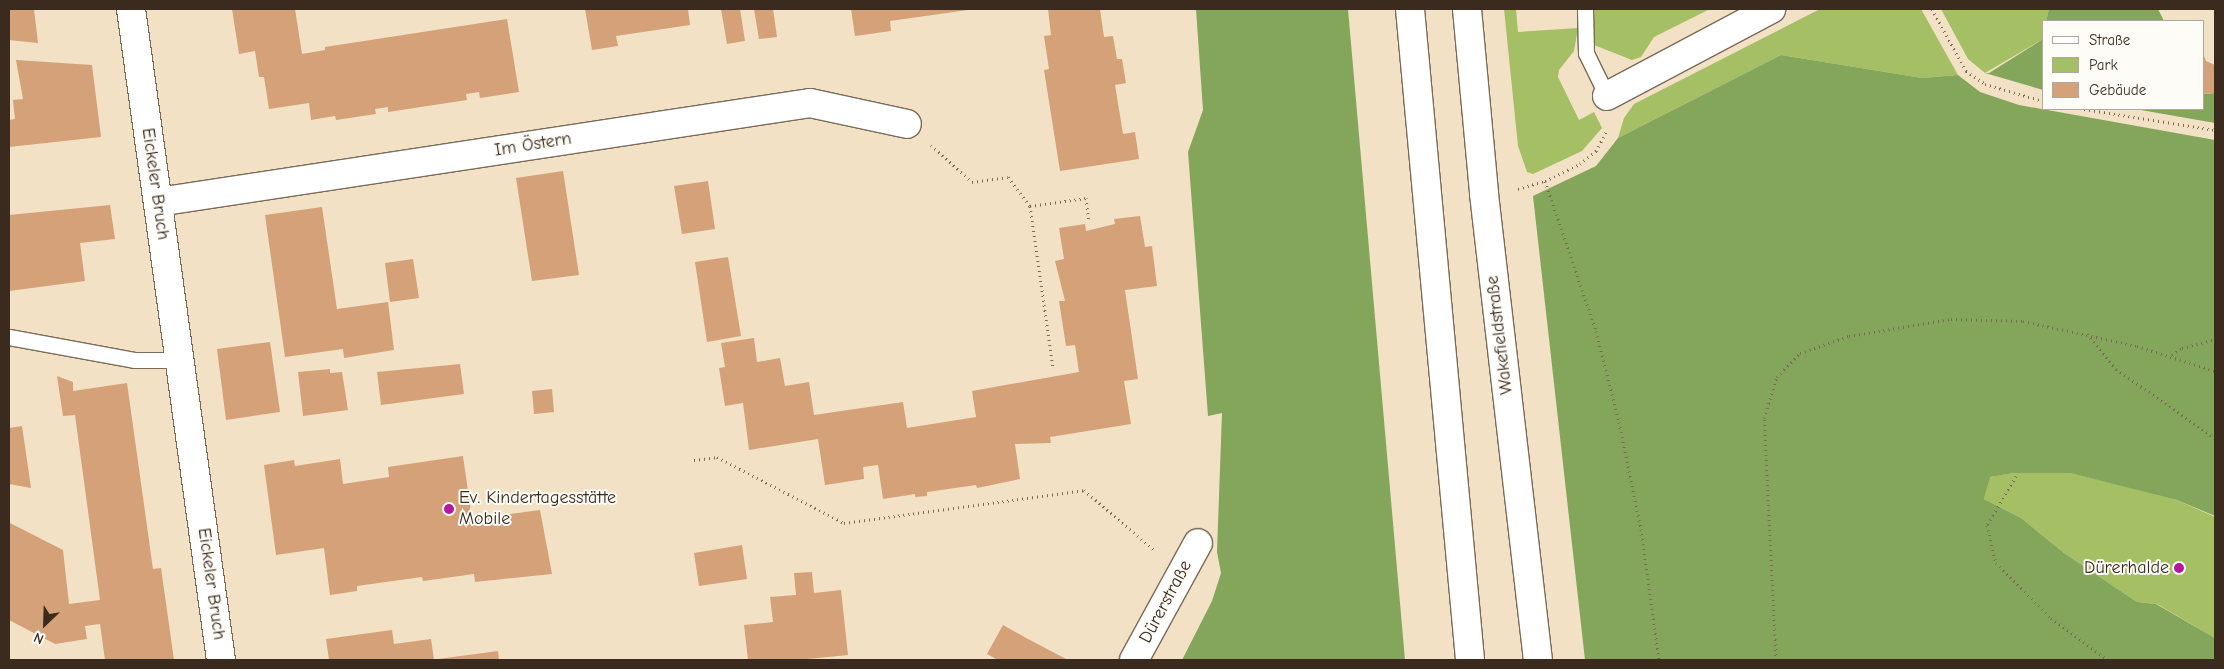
<!DOCTYPE html>
<html>
<head>
<meta charset="utf-8">
<style>
	body { margin:0 }
	#map { position:relative; width:2224px; height:669px; overflow:hidden; background:#f2e1c5; font-family:"Comic Neue",sans-serif }
	div>[style] { position:absolute }
	.green>* { inset:0; background:#a5bf65 }
	.forest>* { inset:0; background:#84a65a }
	.building>* { inset:0; background:#d5a178 }
	.path>* { height:3px; margin-top:-1.5px; transform-origin:0; background:repeating-linear-gradient(90deg,#7b6a58 0 1px,transparent 0 5px) }
	.roads { filter:drop-shadow(1px 0 #7b6a58) drop-shadow(-1px 0 #7b6a58) drop-shadow(0 1px #7b6a58) drop-shadow(0 -1px #7b6a58) }
	.service>* { height:15px; margin:-7.5px; padding:0 7.5px; transform-origin:7.5px; border-radius:7.5px; background:#fff }
	.minor>* { height:28px; margin:-14px; padding:0 14px; transform-origin:14px; border-radius:14px; background:#fff }
	.secondary>* { height:28px; margin:-14px; padding:0 14px; transform-origin:14px; border-radius:14px; background:#fff }
	.dots>* { width:14px; height:14px; translate:-50% -50%; box-sizing:border-box; border:2px solid #fdfcf7; border-radius:50% }
	span { translate:-50% -50%; white-space:nowrap; text-align:center; line-height:1.15; -webkit-text-stroke:4px #fdfcf7; paint-order:stroke }
	.street-label { font-size:18px; color:#3b2a1e }
	.poi-label { font-size:18px; color:#3b2a1e }
	.left { translate:0 -50%; text-align:left }
	.right { translate:-100% -50%; text-align:right }
	.frame { position:absolute; inset:0; border:10px solid #3b2a1e; pointer-events:none }
	.legend { position:absolute; left:2042px; top:20px; width:162px; height:90px; box-sizing:border-box; background:#fdfcf7; border:1px solid #afa8a0; margin:0; padding:6px 9px; list-style:none; font-size:15px; color:#3b2a1e }
	.legend li { display:flex; align-items:center; gap:10px; height:25px }
	.legend b { width:25px; border:1px solid #afa8a0 }
	.north { position:absolute; left:20px; top:599px; width:50px; height:50px; -webkit-text-stroke:4px #fdfcf7; paint-order:stroke; rotate:204deg; font-size:14px; font-weight:700; line-height:20px; text-align:center; color:#3b2a1e }
	.north::after { content:''; display:block; margin:auto; width:18px; height:22px; background:#3b2a1e; clip-path:polygon(50% 0,100% 100%,50% 72%,0 100%) }
</style>
</head>
<body>
<div id="map">
	<div class="green">
		<div style="clip-path:polygon(1504px 9px,1516px 9px,1518px 32px,1578px 28px,1574px 51px,1559px 70px,1558px 77px,1579px 120px,1594px 112px,1602px 128px,1582px 151px,1533px 174px,1527px 172px,1518px 146px)"></div>
		<div style="clip-path:polygon(1592px 9px,1710px 9px,1654px 37px,1641px 57px,1632px 60px,1594px 45px)"></div>
		<div style="clip-path:polygon(1820px 9px,1921px 9px,1958px 75px,1922px 78px,1781px 55px,1618px 138px,1624px 118px,1634px 104px)"></div>
		<div style="clip-path:polygon(1941px 9px,2049px 9px,2046px 21px,2043px 21px,2043px 39px,1985px 73px,1968px 59px)"></div>
		<div style="clip-path:polygon(2014px 473px,2070px 473px,2116px 484px,2177px 500px,2215px 517px,2215px 638px,2157px 604px,2137px 602px,2064px 553px,2021px 518px,1984px 499px,1989px 477px)"></div>
	</div>
	<div class="forest">
		<div style="clip-path:polygon(1196px 9px,1348px 9px,1405px 660px,1182px 660px,1212px 601px,1221px 573px,1217px 552px,1222px 413px,1208px 416px,1188px 152px,1203px 110px)"></div>
		<div style="clip-path:polygon(2049px 9px,2158px 9px,2164px 21px,2046px 21px)"></div>
		<div style="clip-path:polygon(2043px 39px,2043px 90px,1985px 73px,1989px 73px)"></div>
		<div style="clip-path:polygon(1781px 55px,1922px 78px,1958px 75px,1980px 92px,2019px 105px,2215px 140px,2215px 516px,2177px 500px,2070px 473px,2014px 473px,1990px 477px,1984px 499px,2021px 518px,2064px 553px,2137px 602px,2156px 604px,2215px 638px,2215px 660px,1585px 660px,1533px 196px,1596px 166px,1618px 138px)"></div>
		<div style="clip-path:polygon(2215px 93px,2215px 123px,2135px 109px,2203px 109px,2203px 94px)"></div>
	</div>
	<div class="building">
		<div style="clip-path:polygon(9px 9px,34px 9px,38px 43px,9px 40px)"></div>
		<div style="clip-path:polygon(232px 9px,295px 9px,302px 54px,325px 50px,325px 47px,507px 19px,519px 92px,480px 98px,479px 92px,466px 94px,467px 100px,388px 112px,388px 107px,375px 109px,376px 114px,336px 120px,335px 116px,311px 120px,309px 103px,269px 109px,264px 77px,259px 77px,255px 51px,239px 54px)"></div>
		<div style="clip-path:polygon(585px 9px,688px 9px,690px 25px,616px 36px,618px 46px,592px 50px)"></div>
		<div style="clip-path:polygon(721px 9px,740px 9px,745px 41px,727px 44px)"></div>
		<div style="clip-path:polygon(754px 9px,773px 9px,777px 37px,759px 39px)"></div>
		<div style="clip-path:polygon(851px 9px,968px 9px,968px 10px,890px 21px,891px 31px,855px 36px)"></div>
		<div style="clip-path:polygon(1048px 9px,1100px 9px,1104px 37px,1113px 36px,1117px 59px,1122px 59px,1126px 83px,1115px 85px,1123px 134px,1135px 132px,1139px 159px,1060px 171px,1044px 70px,1049px 69px,1044px 36px,1051px 35px)"></div>
		<div style="clip-path:polygon(2203px 53px,2206px 61px,2215px 65px,2215px 93px,2203px 94px)"></div>
		<div style="clip-path:polygon(16px 60px,92px 65px,101px 137px,9px 147px,9px 120px,15px 119px,13px 100px,23px 99px)"></div>
		<div style="clip-path:polygon(563px 171px,579px 275px,532px 281px,516px 178px)"></div>
		<div style="clip-path:polygon(708px 181px,715px 229px,682px 234px,674px 186px)"></div>
		<div style="clip-path:polygon(110px 205px,115px 239px,80px 243px,85px 281px,9px 291px,9px 215px)"></div>
		<div style="clip-path:polygon(322px 207px,337px 309px,388px 302px,394px 350px,344px 358px,343px 349px,285px 357px,265px 215px)"></div>
		<div style="clip-path:polygon(1140px 216px,1145px 247px,1152px 246px,1157px 286px,1125px 290px,1138px 379px,1124px 381px,1131px 424px,1050px 437px,1051px 443px,1015px 444px,1020px 479px,977px 488px,976px 485px,927px 492px,927px 496px,915px 497px,915px 494px,883px 499px,878px 465px,863px 467px,864px 479px,825px 485px,818px 439px,749px 450px,743px 403px,725px 406px,719px 368px,725px 367px,721px 343px,754px 338px,757px 362px,780px 358px,785px 386px,809px 382px,814px 415px,903px 402px,907px 428px,976px 417px,972px 391px,1079px 372px,1075px 345px,1066px 346px,1059px 301px,1065px 301px,1055px 261px,1064px 259px,1059px 228px,1085px 224px,1086px 231px,1115px 224px,1114px 219px)"></div>
		<div style="clip-path:polygon(728px 257px,741px 336px,707px 342px,695px 262px)"></div>
		<div style="clip-path:polygon(413px 259px,419px 298px,390px 302px,385px 263px)"></div>
		<div style="clip-path:polygon(270px 342px,280px 412px,226px 420px,217px 349px)"></div>
		<div style="clip-path:polygon(460px 364px,464px 394px,381px 405px,377px 372px)"></div>
		<div style="clip-path:polygon(330px 369px,330px 373px,342px 372px,348px 410px,303px 416px,298px 372px)"></div>
		<div style="clip-path:polygon(57px 376px,73px 382px,73px 391px,127px 383px,153px 569px,161px 568px,174px 660px,105px 660px,100px 624px,85px 626px,87px 639px,55px 644px,9px 620px,10px 523px,63px 550px,69px 604px,100px 600px,75px 415px,63px 416px)"></div>
		<div style="clip-path:polygon(552px 389px,554px 412px,534px 414px,532px 391px)"></div>
		<div style="clip-path:polygon(22px 426px,31px 488px,9px 484px,9px 428px)"></div>
		<div style="clip-path:polygon(463px 456px,472px 519px,540px 510px,552px 574px,475px 582px,474px 574px,423px 581px,422px 577px,357px 586px,357px 591px,330px 595px,324px 548px,276px 555px,264px 465px,294px 460px,295px 466px,340px 459px,343px 484px,389px 477px,388px 467px)"></div>
		<div style="clip-path:polygon(742px 545px,747px 579px,699px 586px,694px 553px)"></div>
		<div style="clip-path:polygon(812px 572px,814px 593px,841px 590px,848px 655px,798px 660px,748px 660px,744px 625px,773px 622px,770px 597px,796px 595px,794px 573px)"></div>
		<div style="clip-path:polygon(1003px 625px,1028px 639px,1068px 660px,998px 660px,987px 654px)"></div>
		<div style="clip-path:polygon(392px 630px,394px 644px,431px 639px,434px 660px,329px 660px,326px 639px)"></div>
		<div style="clip-path:polygon(498px 651px,499px 660px,438px 660px,438px 659px)"></div>
	</div>
	<div class="path">
		<div style="left:1932px;top:9px;width:71px;rotate:61.3deg"></div>
		<div style="left:1966px;top:71px;width:23px;rotate:34deg"></div>
		<div style="left:1985px;top:84px;width:60px;rotate:16.3deg"></div>
		<div style="left:2084px;top:109px;width:133px;rotate:9.1deg"></div>
		<div style="left:931px;top:145px;width:55px;rotate:42.1deg"></div>
		<div style="left:972px;top:182px;width:36px;rotate:-8deg"></div>
		<div style="left:1008px;top:177px;width:36px;rotate:53deg"></div>
		<div style="left:1030px;top:206px;width:164px;rotate:81.9deg"></div>
		<div style="left:1545px;top:181px;width:158px;rotate:71.2deg"></div>
		<div style="left:1596px;top:331px;width:94px;rotate:75.8deg"></div>
		<div style="left:1619px;top:422px;width:109px;rotate:78.4deg"></div>
		<div style="left:1641px;top:529px;width:132px;rotate:82.2deg"></div>
		<div style="left:1518px;top:189px;width:28px;rotate:-17deg"></div>
		<div style="left:1545px;top:181px;width:39px;rotate:-26deg"></div>
		<div style="left:1580px;top:164px;width:21px;rotate:-39deg"></div>
		<div style="left:1596px;top:151px;width:24px;rotate:-62deg"></div>
		<div style="left:1030px;top:206px;width:57px;rotate:-8.1deg"></div>
		<div style="left:1086px;top:198px;width:23px;rotate:83deg"></div>
		<div style="left:2087px;top:334px;width:45px;rotate:50.4deg"></div>
		<div style="left:2116px;top:369px;width:121px;rotate:34.9deg"></div>
		<div style="left:2172px;top:355px;width:12px;rotate:-35deg"></div>
		<div style="left:2182px;top:348px;width:34px;rotate:-15deg"></div>
		<div style="left:694px;top:460px;width:23px;rotate:-7deg"></div>
		<div style="left:717px;top:457px;width:143px;rotate:27.5deg"></div>
		<div style="left:844px;top:523px;width:242px;rotate:-7.8deg"></div>
		<div style="left:1084px;top:490px;width:92px;rotate:40.6deg"></div>
		<div style="left:2016px;top:476px;width:57px;rotate:120.6deg"></div>
		<div style="left:1987px;top:525px;width:39px;rotate:77deg"></div>
		<div style="left:1996px;top:563px;width:78px;rotate:45deg"></div>
		<div style="left:2051px;top:618px;width:71px;rotate:36.4deg"></div>
		<div style="left:1776px;top:660px;width:242px;rotate:-92.8deg"></div>
		<div style="left:1764px;top:418px;width:43px;rotate:-72.4deg"></div>
		<div style="left:1777px;top:377px;width:33px;rotate:-46deg"></div>
		<div style="left:1800px;top:353px;width:52px;rotate:-19.1deg"></div>
		<div style="left:1849px;top:336px;width:103px;rotate:-9.5deg"></div>
		<div style="left:1951px;top:319px;width:72px;rotate:1.6deg"></div>
		<div style="left:2023px;top:321px;width:117px;rotate:12.4deg"></div>
		<div style="left:2137px;top:346px;width:82px;rotate:17.8deg"></div>
	</div>
	<div class="roads">
		<div class="service">
			<div style="left:1585px;top:9px;width:44px;rotate:88.7deg"></div>
			<div style="left:1586px;top:53px;width:48px;rotate:64deg"></div>
			<div style="left:9px;top:337px;width:127px;rotate:10.4deg"></div>
			<div style="left:134px;top:360px;width:46px"></div>
		</div>
		<div class="minor">
			<div style="left:131px;top:9px;width:657px;rotate:82.13deg"></div>
			<div style="left:1607px;top:96px;width:186px;rotate:-27.9deg"></div>
			<div style="left:158px;top:202px;width:659px;rotate:-8.63deg"></div>
			<div style="left:810px;top:103px;width:99px;rotate:12.2deg"></div>
			<div style="left:1134px;top:660px;width:133px;rotate:-61.3deg"></div>
		</div>
		<div class="secondary">
			<div style="left:1410px;top:9px;width:654px;rotate:84.73deg"></div>
			<div style="left:1467px;top:9px;width:186px;rotate:84.7deg"></div>
			<div style="left:1484px;top:194px;width:469px;rotate:83.4deg"></div>
		</div>
	</div>
	<div class="dots">
		<div style="left:449px;top:509px;background:#b5179e"></div>
		<div style="left:2179px;top:568px;background:#b5179e"></div>
	</div>
	<div class="street-label">
		<span style="left:533px;top:145px;rotate:-9deg">Im Östern</span>
		<span style="left:155px;top:184px;rotate:82deg">Eickeler Bruch</span>
		<span style="left:1500px;top:335px;rotate:-97deg">Wakefieldstraße</span>
		<span style="left:211px;top:584px;rotate:82deg">Eickeler Bruch</span>
		<span style="left:1166px;top:602px;rotate:-62deg">Dürerstraße</span>
	</div>
	<div class="poi-label">
		<span class="left" style="left:459px;top:509px">Ev. Kindertagesstätte<br>Mobile</span>
		<span class="right" style="left:2169px;top:568px">Dürerhalde</span>
	</div>
	<div class="frame"></div>
	<ul class="legend">
	<li><b style="height:6px;background:#fff"></b>Straße</li>
	<li><b style="height:14px;background:#a5bf65"></b>Park</li>
	<li><b style="height:14px;background:#d5a178"></b>Gebäude</li>
	</ul>
	<div class="north">N</div>
</div>
</body>
</html>
